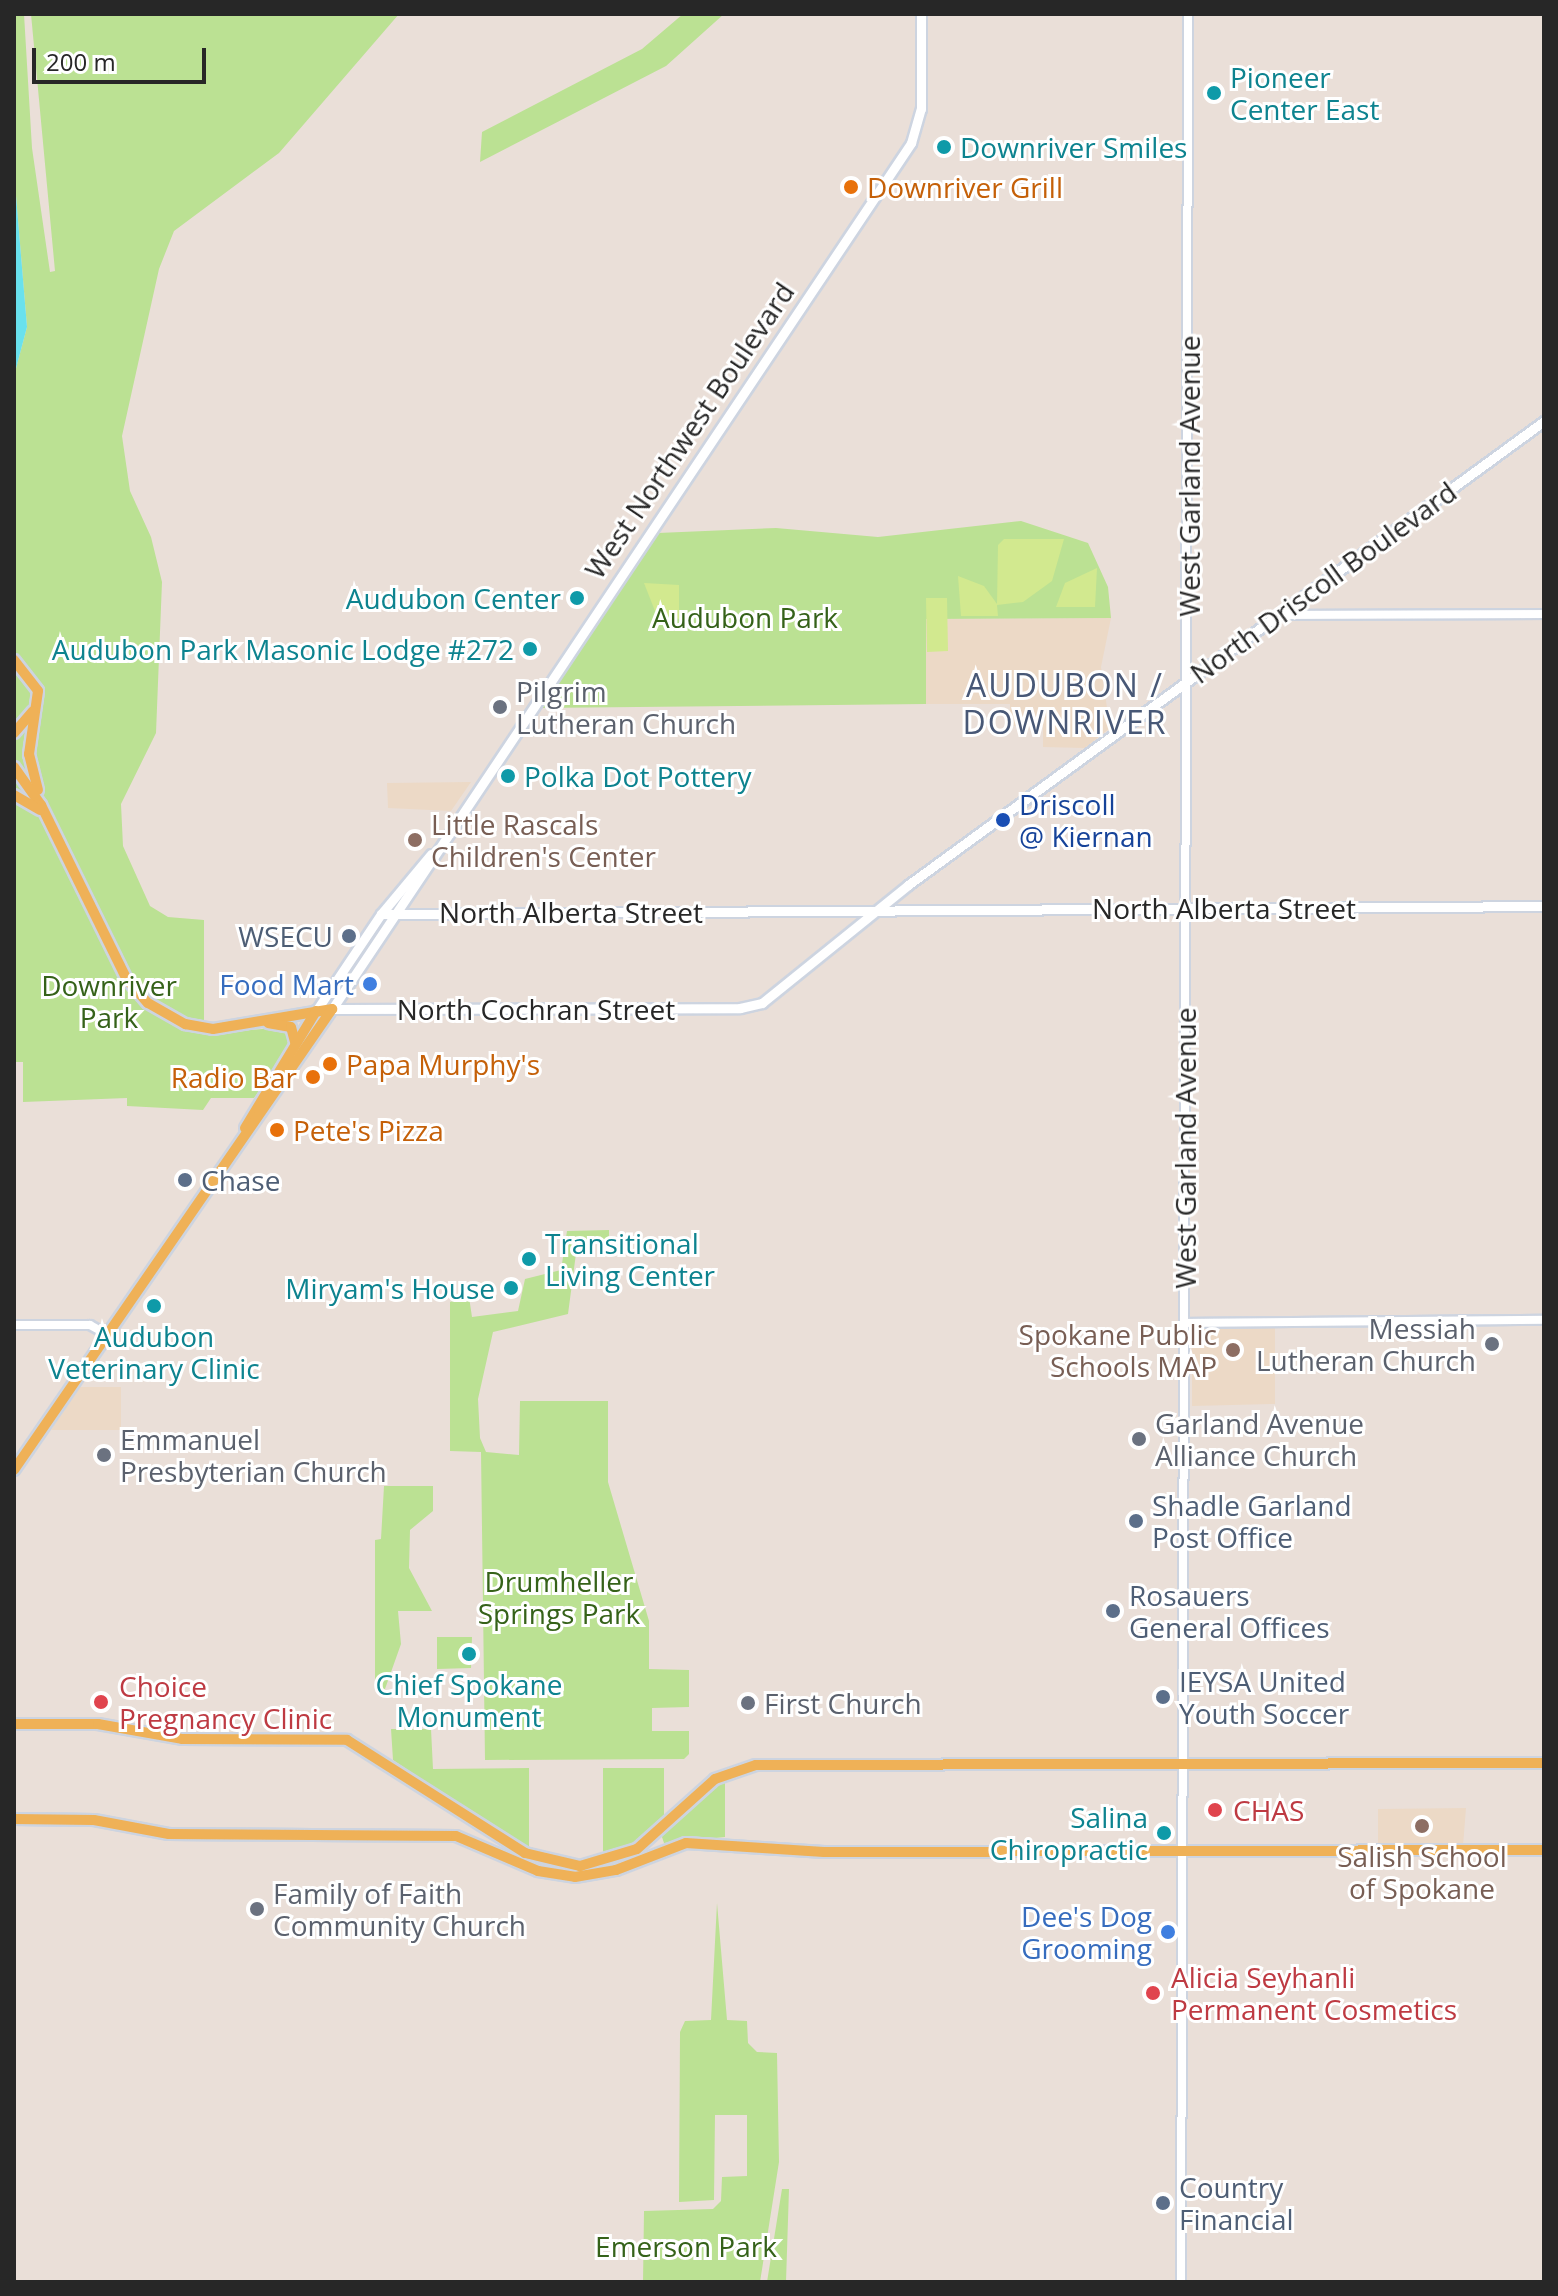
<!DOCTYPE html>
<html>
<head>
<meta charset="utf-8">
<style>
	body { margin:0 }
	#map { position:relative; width:1558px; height:2296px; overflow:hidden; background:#eadfd8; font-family:"Open Sans",sans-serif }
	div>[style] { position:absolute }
	.education>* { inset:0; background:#ecd9c6 }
	.green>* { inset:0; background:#bbe193 }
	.pitch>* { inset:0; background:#d2e98f }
	.water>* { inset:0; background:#69e1ed }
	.roads { filter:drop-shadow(2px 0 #cdd4e0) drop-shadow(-2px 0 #cdd4e0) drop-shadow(0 2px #cdd4e0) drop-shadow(0 -2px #cdd4e0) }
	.tertiary>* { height:8px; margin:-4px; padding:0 4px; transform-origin:4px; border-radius:4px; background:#fff }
	.secondary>* { height:9px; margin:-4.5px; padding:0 4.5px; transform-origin:4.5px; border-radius:4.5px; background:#fff }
	.primary>* { height:10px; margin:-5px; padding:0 5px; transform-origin:5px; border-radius:5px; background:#efb157 }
	.dots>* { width:22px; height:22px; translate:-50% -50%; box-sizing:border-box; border:4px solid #fff; border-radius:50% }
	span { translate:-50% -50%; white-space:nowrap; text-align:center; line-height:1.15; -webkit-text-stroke:6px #fff; paint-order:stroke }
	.culture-label { font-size:28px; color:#0d838f }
	.left { translate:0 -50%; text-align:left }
	.right { translate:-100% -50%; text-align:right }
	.food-label { font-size:28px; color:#c56008 }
	.street-label { font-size:28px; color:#272727 }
	.park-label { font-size:28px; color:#356219 }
	.worship-label { font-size:28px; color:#5b616d }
	.transit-label { font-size:28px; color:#164399 }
	.education-label { font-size:28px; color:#785e54 }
	.service-label { font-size:28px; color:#4e5e75 }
	.shop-label { font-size:28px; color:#366cbe }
	.health-label { font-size:28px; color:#be3a42 }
	.quarter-label { font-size:32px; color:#485876; letter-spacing:2px }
	.frame { position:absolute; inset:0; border:16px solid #272727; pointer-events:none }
	.scale { position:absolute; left:32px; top:48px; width:174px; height:36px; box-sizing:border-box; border:4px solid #272727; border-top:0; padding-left:10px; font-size:24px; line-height:28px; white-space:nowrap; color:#272727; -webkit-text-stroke:6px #fff; paint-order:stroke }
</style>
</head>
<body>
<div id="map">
	<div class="education">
		<div style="clip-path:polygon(1111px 618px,1101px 667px,1110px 728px,1085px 748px,1043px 747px,1043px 726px,1010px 726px,1010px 704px,926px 704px,926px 619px)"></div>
		<div style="clip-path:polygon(471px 782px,451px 811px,388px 808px,387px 783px)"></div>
		<div style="clip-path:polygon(1192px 1328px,1275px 1328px,1275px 1404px,1192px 1406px)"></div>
		<div style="clip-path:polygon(79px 1387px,121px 1387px,121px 1430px,51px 1430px)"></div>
		<div style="clip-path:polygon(1466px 1808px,1463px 1846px,1378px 1843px,1378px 1809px)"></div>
	</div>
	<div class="green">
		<div style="clip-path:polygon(14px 14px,24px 14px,32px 148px,50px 272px,55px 271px,31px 14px,399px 14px,279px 153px,174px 231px,159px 269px,122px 436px,130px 491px,151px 537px,162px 582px,156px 733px,121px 804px,123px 846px,150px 906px,168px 917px,204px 920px,204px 1034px,284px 1027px,293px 1041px,254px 1098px,211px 1098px,203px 1110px,127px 1106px,127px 1098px,23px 1102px,23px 1062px,14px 1062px,14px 376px,27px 327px,14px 172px)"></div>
		<div style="clip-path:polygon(683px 14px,724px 14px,666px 66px,480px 162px,482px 132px,642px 49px)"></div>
		<div style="clip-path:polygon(1021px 521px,1088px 543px,1108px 587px,1111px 618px,926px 619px,926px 704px,536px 708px,658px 533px,776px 528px,878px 537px)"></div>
		<div style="clip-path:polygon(609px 1230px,609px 1241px,577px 1246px,568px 1314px,493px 1332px,478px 1399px,480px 1438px,486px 1452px,519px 1455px,520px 1401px,608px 1401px,608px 1482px,649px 1621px,649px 1669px,689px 1670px,689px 1707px,652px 1708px,652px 1731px,689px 1731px,689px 1754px,684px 1759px,485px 1760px,481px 1452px,450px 1451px,450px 1302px,469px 1297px,472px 1317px,518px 1311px,525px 1279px,561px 1270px,567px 1231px)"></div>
		<div style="clip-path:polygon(384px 1486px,433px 1486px,433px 1511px,410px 1530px,409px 1568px,432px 1611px,398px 1611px,401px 1644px,385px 1689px,375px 1689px,375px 1540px,381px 1539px)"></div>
		<div style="clip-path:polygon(437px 1637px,472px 1637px,471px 1668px,437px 1669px)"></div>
		<div style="clip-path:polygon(391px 1729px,431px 1729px,433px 1769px,529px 1768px,529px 1851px,393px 1760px)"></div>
		<div style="clip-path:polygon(603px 1768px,664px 1768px,664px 1821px,645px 1838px,603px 1858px)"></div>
		<div style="clip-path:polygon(725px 1777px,725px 1837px,664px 1843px,661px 1834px)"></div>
		<div style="clip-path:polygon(717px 1903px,727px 2020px,747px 2021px,748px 2043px,757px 2052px,777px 2053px,779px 2162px,760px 2282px,643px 2282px,644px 2211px,713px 2209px,721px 2201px,722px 2177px,747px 2176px,747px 2115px,715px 2115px,714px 2200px,679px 2202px,680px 2032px,685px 2021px,711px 2020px)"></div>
		<div style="clip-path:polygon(782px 2189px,789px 2189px,786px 2282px,767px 2282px)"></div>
	</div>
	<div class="pitch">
		<div style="clip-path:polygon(1004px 539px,1064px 539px,1052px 581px,1023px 602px,997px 605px,998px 616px,961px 616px,958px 576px,984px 586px,997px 604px,998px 545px)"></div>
		<div style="clip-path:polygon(1097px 568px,1095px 607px,1056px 607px,1065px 583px)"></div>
		<div style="clip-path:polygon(644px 583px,679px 585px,679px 619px,655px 611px)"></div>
		<div style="clip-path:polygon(926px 598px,947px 598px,948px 651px,927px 652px)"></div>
	</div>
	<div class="water">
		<div style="clip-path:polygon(14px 172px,27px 327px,14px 376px)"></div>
	</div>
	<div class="roads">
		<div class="tertiary">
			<div style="left:1278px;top:615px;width:266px;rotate:-0.2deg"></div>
			<div style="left:1184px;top:1323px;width:360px;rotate:-0.5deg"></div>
			<div style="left:14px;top:1325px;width:76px"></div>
			<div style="left:90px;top:1325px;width:18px;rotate:29deg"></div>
			<div style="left:1181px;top:2282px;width:2268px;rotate:-89.82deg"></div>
		</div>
		<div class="secondary">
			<div style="left:381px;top:914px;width:1163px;rotate:-0.39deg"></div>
			<div style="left:332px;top:1009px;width:408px;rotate:-0.1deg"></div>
			<div style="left:740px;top:1008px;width:23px;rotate:-13deg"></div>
			<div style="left:762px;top:1003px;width:188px;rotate:-38.9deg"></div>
			<div style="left:908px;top:885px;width:787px;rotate:-36.11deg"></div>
			<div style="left:332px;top:1009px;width:1042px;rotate:-56.23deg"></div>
			<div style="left:911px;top:143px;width:35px;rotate:-74deg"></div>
			<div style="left:921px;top:109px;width:95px;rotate:-90deg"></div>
			<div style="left:316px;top:1011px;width:117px;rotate:-56.2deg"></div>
			<div style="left:381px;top:914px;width:78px;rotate:-50.2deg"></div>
		</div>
		<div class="primary">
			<div style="left:14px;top:660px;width:39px;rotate:52deg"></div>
			<div style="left:38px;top:691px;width:64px;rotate:98.1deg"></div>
			<div style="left:29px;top:754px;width:37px;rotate:76deg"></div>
			<div style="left:14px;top:733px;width:29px;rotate:-49deg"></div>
			<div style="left:14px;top:767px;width:47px;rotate:54.6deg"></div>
			<div style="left:41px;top:805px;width:193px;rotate:63.8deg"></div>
			<div style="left:126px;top:978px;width:33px;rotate:49deg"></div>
			<div style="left:148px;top:1003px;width:43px;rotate:29.6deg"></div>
			<div style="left:185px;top:1024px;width:28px;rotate:10deg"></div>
			<div style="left:213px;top:1029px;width:121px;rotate:-9.5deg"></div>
			<div style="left:14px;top:795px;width:30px;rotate:30deg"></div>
			<div style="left:268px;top:1023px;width:23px;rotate:10deg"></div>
			<div style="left:291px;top:1027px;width:16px;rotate:75deg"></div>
			<div style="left:245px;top:1128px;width:137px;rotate:-58.7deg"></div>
			<div style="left:14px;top:1470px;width:560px;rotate:-55.4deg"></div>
			<div style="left:14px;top:1724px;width:84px"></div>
			<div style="left:98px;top:1724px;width:85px;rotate:10.1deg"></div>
			<div style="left:182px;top:1739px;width:165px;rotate:0.3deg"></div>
			<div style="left:347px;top:1740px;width:211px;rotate:32.4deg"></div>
			<div style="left:525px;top:1853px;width:57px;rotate:13.3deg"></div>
			<div style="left:580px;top:1866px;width:59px;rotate:-16.6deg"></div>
			<div style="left:637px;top:1849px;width:105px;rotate:-41.9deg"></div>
			<div style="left:715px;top:1779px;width:43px;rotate:-18.9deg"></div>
			<div style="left:756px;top:1765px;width:788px;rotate:-0.15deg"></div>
			<div style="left:14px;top:1819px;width:80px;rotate:0.7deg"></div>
			<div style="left:94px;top:1820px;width:76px;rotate:10.6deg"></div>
			<div style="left:169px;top:1834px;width:287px;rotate:0.4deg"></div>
			<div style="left:456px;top:1836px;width:89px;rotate:23.1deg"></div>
			<div style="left:538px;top:1871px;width:37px;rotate:9deg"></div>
			<div style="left:575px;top:1877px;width:42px;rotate:-9.7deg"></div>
			<div style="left:616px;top:1870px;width:75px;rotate:-21.1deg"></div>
			<div style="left:686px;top:1843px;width:138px;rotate:3.7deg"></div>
			<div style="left:824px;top:1852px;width:720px;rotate:-0.16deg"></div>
		</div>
	</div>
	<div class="dots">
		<div style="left:1214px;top:93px;background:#0f9aa8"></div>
		<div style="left:944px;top:147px;background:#0f9aa8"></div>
		<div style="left:851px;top:187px;background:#e8710a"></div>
		<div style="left:577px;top:598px;background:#0f9aa8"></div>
		<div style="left:530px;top:649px;background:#0f9aa8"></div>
		<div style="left:500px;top:707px;background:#6b7280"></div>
		<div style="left:508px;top:776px;background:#0f9aa8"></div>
		<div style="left:1003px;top:820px;background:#1a4fb4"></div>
		<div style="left:415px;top:840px;background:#8d6e63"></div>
		<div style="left:349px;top:936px;background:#5c6f8a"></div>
		<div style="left:370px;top:984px;background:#3f7fe0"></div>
		<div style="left:330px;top:1064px;background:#e8710a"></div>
		<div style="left:313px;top:1077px;background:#e8710a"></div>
		<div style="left:277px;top:1130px;background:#e8710a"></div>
		<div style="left:185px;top:1180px;background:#5c6f8a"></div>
		<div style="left:529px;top:1259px;background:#0f9aa8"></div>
		<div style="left:511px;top:1288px;background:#0f9aa8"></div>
		<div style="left:154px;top:1306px;background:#0f9aa8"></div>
		<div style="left:1492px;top:1344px;background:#6b7280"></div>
		<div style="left:1233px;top:1350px;background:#8d6e63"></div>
		<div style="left:1139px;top:1439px;background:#6b7280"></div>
		<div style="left:104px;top:1455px;background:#6b7280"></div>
		<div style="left:1136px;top:1521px;background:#5c6f8a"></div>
		<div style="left:1113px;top:1611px;background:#5c6f8a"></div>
		<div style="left:469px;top:1654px;background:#0f9aa8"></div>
		<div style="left:1163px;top:1697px;background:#5c6f8a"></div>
		<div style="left:101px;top:1702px;background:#e0444e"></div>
		<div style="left:748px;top:1703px;background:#6b7280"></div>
		<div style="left:1215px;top:1810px;background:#e0444e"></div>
		<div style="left:1422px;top:1826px;background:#8d6e63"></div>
		<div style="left:1164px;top:1833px;background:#0f9aa8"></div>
		<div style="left:257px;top:1909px;background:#6b7280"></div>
		<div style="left:1168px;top:1932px;background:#3f7fe0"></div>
		<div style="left:1153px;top:1993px;background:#e0444e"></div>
		<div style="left:1163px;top:2203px;background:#5c6f8a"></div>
	</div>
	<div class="culture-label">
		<span class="left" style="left:1230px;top:93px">Pioneer<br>Center East</span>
		<span class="left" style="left:960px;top:147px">Downriver Smiles</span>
		<span class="right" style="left:561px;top:598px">Audubon Center</span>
		<span class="right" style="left:514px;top:649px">Audubon Park Masonic Lodge #272</span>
		<span class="left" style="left:524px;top:776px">Polka Dot Pottery</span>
		<span class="left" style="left:545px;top:1259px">Transitional<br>Living Center</span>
		<span class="right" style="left:495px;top:1288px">Miryam's House</span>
		<span style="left:154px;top:1352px">Audubon<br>Veterinary Clinic</span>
		<span style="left:469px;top:1700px">Chief Spokane<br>Monument</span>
		<span class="right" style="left:1148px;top:1833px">Salina<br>Chiropractic</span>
	</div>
	<div class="food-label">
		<span class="left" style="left:867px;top:187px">Downriver Grill</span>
		<span class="left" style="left:346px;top:1064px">Papa Murphy's</span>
		<span class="right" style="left:297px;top:1077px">Radio Bar</span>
		<span class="left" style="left:293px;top:1130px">Pete's Pizza</span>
	</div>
	<div class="street-label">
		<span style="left:689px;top:430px;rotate:-56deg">West Northwest Boulevard</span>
		<span style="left:1189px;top:476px;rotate:-90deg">West Garland Avenue</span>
		<span style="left:1323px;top:582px;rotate:-36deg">North Driscoll Boulevard</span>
		<span style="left:1224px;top:908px">North Alberta Street</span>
		<span style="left:571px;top:912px">North Alberta Street</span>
		<span style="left:536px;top:1009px">North Cochran Street</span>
		<span style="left:1185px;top:1148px;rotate:-90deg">West Garland Avenue</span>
	</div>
	<div class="park-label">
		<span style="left:745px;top:617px">Audubon Park</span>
		<span style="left:109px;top:1001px">Downriver<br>Park</span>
		<span style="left:559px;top:1597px">Drumheller<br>Springs Park</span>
		<span style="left:686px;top:2246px">Emerson Park</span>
	</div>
	<div class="worship-label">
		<span class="left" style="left:516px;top:707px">Pilgrim<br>Lutheran Church</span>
		<span class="right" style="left:1476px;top:1344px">Messiah<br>Lutheran Church</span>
		<span class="left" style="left:1155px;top:1439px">Garland Avenue<br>Alliance Church</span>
		<span class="left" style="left:120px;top:1455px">Emmanuel<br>Presbyterian Church</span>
		<span class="left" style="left:764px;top:1703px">First Church</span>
		<span class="left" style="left:273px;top:1909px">Family of Faith<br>Community Church</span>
	</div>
	<div class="transit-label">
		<span class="left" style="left:1019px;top:820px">Driscoll<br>@ Kiernan</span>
	</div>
	<div class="education-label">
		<span class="left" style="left:431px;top:840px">Little Rascals<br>Children's Center</span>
		<span class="right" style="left:1217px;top:1350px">Spokane Public<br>Schools MAP</span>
		<span style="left:1422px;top:1872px">Salish School<br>of Spokane</span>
	</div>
	<div class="service-label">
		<span class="right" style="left:333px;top:936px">WSECU</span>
		<span class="left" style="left:201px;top:1180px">Chase</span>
		<span class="left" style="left:1152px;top:1521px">Shadle Garland<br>Post Office</span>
		<span class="left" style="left:1129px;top:1611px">Rosauers<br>General Offices</span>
		<span class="left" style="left:1179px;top:1697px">IEYSA United<br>Youth Soccer</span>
		<span class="left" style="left:1179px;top:2203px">Country<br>Financial</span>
	</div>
	<div class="shop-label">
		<span class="right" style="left:354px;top:984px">Food Mart</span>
		<span class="right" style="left:1152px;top:1932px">Dee's Dog<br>Grooming</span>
	</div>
	<div class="health-label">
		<span class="left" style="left:119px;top:1702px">Choice<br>Pregnancy Clinic</span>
		<span class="left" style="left:1233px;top:1810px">CHAS</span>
		<span class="left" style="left:1171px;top:1993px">Alicia Seyhanli<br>Permanent Cosmetics</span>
	</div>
	<div class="quarter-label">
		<span style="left:1065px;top:704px">AUDUBON /<br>DOWNRIVER</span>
	</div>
	<div class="frame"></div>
	<div class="scale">200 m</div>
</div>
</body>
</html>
